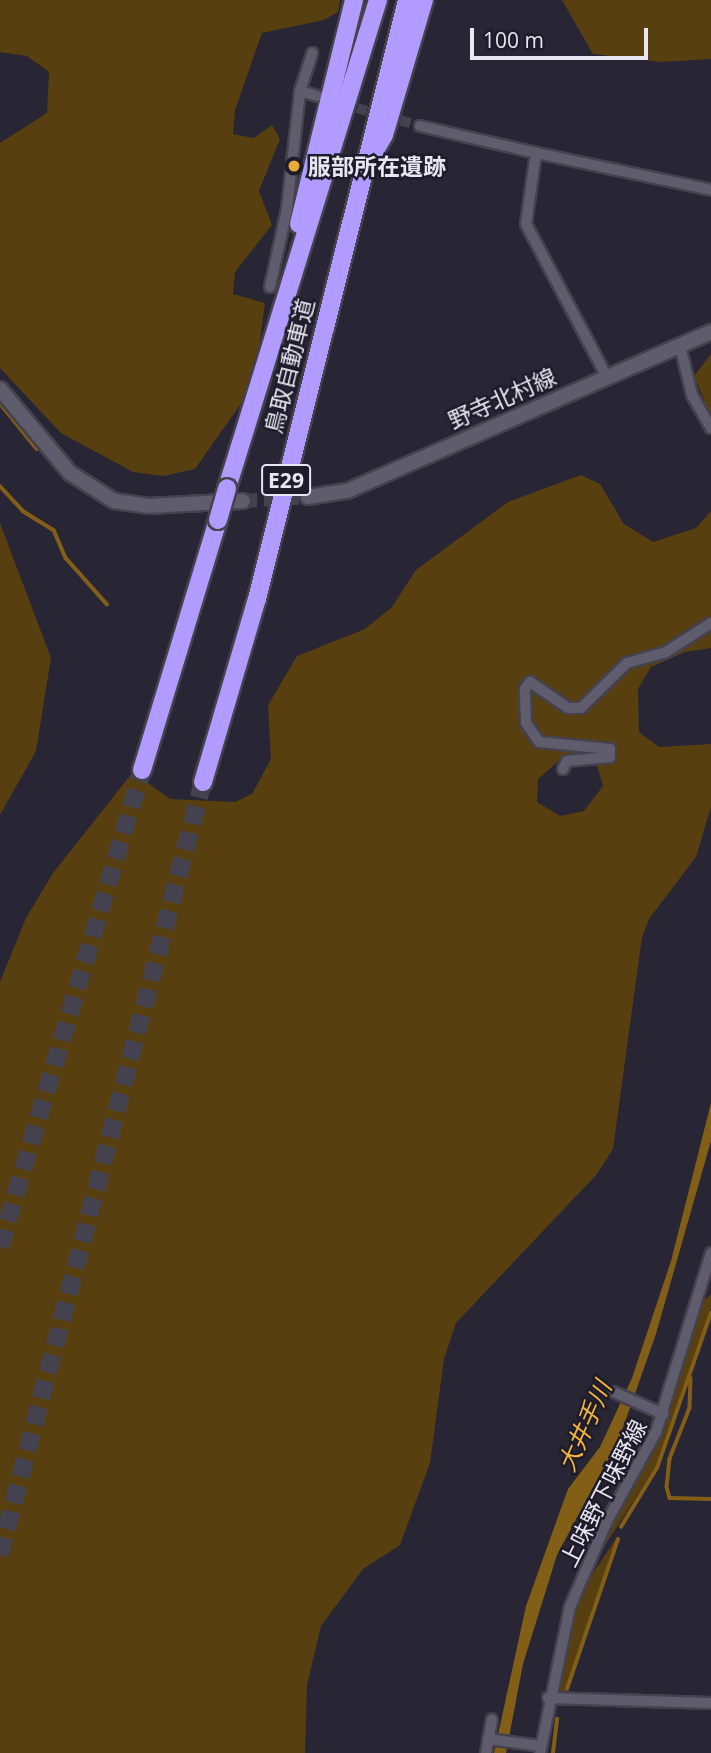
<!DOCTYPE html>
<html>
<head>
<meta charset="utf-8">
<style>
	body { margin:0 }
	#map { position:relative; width:711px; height:1753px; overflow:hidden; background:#282534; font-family:"Open Sans","Noto Sans JP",sans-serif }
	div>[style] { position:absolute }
	.green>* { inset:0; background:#583f0f }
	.water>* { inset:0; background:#825e17 }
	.stream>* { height:3.5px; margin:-1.75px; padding:0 1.75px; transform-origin:1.75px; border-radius:1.75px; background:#825e17 }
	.street-tunnel>* { height:10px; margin-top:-5px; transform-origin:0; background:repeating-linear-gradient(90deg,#454250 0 10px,transparent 0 15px) }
	.secondary-tunnel>* { height:14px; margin-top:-7px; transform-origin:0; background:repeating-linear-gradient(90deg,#454250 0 14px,transparent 0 21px) }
	.highway-tunnel>* { height:18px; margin-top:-9px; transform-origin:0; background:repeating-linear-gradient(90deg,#454250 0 18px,transparent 0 27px) }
	.roads { filter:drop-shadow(2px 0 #45424e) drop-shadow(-2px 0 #45424e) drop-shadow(0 2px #45424e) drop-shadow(0 -2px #45424e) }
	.street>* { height:10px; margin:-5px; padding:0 5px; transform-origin:5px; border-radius:5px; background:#5f5c6d }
	.secondary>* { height:14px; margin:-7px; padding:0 7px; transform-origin:7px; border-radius:7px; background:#5f5c6d }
	.highway>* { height:18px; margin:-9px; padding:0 9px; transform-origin:9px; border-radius:9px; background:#b19bfe }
	.bridges { filter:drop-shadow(2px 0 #45424e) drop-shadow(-2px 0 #45424e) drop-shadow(0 2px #45424e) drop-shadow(0 -2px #45424e) }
	.highway-bridge>* { height:18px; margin:-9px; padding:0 9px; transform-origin:9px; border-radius:9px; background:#b19bfe }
	.dots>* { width:19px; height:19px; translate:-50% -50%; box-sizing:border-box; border:4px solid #1e1c2a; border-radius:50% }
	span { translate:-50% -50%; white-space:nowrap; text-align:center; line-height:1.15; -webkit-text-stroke:5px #1e1c2a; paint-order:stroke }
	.shield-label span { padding:2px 5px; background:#1e1c2a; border:2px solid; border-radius:5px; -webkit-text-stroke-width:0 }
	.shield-label { font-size:21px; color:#e8e6f0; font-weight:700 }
	.poi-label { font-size:23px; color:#e8e6f0; font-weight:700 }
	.left { translate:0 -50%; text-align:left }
	.street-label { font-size:23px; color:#e8e6f0 }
	.water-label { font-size:24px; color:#f6b63d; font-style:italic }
	.scale { position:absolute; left:470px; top:28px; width:178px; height:32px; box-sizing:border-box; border:4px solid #e8e6f0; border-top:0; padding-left:9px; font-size:21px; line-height:24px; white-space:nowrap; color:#e8e6f0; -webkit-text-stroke:5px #1e1c2a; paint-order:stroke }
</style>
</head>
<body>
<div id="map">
	<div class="green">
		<div style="clip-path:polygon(0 0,340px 0,338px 12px,324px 20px,262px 33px,235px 110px,233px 134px,254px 138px,272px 125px,280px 139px,259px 191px,272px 225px,235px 272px,233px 294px,265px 303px,254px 385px,195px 469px,164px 476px,133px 472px,61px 433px,0 368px,0 143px,47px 113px,49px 72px,27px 56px,0 52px)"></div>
		<div style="clip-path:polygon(562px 0,711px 0,711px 59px,661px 62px,593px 54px)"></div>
		<div style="clip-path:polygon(711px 354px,711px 416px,694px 376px)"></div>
		<div style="clip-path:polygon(evenodd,581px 475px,600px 484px,624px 524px,653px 542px,696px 528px,711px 511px,711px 648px,685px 652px,651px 667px,638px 689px,639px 732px,659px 747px,711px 744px,711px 807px,696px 857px,649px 919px,642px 937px,613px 1149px,597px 1174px,456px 1323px,444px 1359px,430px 1463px,400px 1545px,363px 1569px,321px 1626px,307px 1685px,305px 1753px,0 1753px,0 982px,26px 918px,53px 873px,133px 772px,170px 799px,235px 802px,252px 794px,271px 759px,268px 705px,297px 656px,365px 629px,392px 607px,416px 570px,508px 502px,581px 475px,564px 756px,596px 762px,603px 786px,584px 811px,560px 816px,537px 802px,538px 779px,564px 756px)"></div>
		<div style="clip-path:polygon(0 523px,51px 658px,36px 751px,0 815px)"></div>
		<div style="clip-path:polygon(711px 1294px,711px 1308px,655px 1468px,591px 1567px,649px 1457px,702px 1302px)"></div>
		<div style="clip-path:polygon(617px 1537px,564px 1696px,556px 1695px,576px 1599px)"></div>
	</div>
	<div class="water">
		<div style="clip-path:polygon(711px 1103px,711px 1141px,656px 1334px,619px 1439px,557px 1555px,523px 1664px,506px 1753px,494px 1753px,526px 1606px,568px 1489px,600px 1447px,632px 1378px,671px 1261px)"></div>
	</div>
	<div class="stream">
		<div style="left:0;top:403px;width:59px;rotate:51.2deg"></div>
		<div style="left:0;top:486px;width:34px;rotate:47deg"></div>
		<div style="left:23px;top:511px;width:36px;rotate:32deg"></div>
		<div style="left:54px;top:530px;width:30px;rotate:67deg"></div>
		<div style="left:66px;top:558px;width:62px;rotate:48.3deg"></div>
		<div style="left:691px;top:1378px;width:30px;rotate:92deg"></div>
		<div style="left:690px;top:1408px;width:55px;rotate:111.4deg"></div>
		<div style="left:670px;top:1459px;width:28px;rotate:96deg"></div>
		<div style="left:667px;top:1487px;width:11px;rotate:75deg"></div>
		<div style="left:670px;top:1498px;width:41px;rotate:1.4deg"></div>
		<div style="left:621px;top:1527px;width:69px;rotate:-58.6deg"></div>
		<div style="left:657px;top:1468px;width:164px;rotate:-70.8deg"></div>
		<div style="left:567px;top:1689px;width:158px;rotate:-71.2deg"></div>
		<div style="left:553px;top:1753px;width:34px;rotate:-83deg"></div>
	</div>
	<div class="street-tunnel">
		<div style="left:343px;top:104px;width:80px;rotate:15.9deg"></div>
	</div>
	<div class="secondary-tunnel">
		<div style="left:243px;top:501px;width:65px;rotate:-3.5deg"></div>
	</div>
	<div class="highway-tunnel">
		<div style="left:0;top:1247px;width:498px;rotate:-73.4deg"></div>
		<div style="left:0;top:1555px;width:799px;rotate:-75.29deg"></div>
	</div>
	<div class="roads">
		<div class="street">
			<div style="left:300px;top:91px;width:18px;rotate:16deg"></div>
			<div style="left:420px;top:126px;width:119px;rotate:13.1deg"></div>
			<div style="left:270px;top:287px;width:80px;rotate:-77.7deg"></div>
			<div style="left:287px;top:209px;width:119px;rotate:-83.7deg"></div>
			<div style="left:300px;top:91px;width:40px;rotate:-72deg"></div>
			<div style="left:680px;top:346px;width:50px;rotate:76.2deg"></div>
			<div style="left:692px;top:395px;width:38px;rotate:60deg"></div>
			<div style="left:607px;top:377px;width:173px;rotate:-117.9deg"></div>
			<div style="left:526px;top:224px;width:72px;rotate:-82deg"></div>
			<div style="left:536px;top:153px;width:179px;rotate:11.9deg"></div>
			<div style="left:563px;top:769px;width:9px;rotate:-63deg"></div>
			<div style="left:567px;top:761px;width:43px;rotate:-5.3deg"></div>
			<div style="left:610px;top:757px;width:8px;rotate:-90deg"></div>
			<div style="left:610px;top:749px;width:71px;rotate:-174.4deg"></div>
			<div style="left:539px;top:742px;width:23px;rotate:-124deg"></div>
			<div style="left:526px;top:723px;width:34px;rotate:-92deg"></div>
			<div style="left:525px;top:689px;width:9px;rotate:-54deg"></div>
			<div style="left:530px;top:682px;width:46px;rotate:34.4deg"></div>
			<div style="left:568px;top:708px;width:13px"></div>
			<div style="left:581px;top:708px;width:64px;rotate:-44.4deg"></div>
			<div style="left:627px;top:663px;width:41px;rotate:-15.8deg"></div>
			<div style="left:666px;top:652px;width:54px;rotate:-32.8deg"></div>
			<div style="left:614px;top:1392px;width:54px;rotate:24.2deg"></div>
			<div style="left:548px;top:1698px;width:163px;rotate:1.8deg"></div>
			<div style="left:488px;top:1739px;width:53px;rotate:7.5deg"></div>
			<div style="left:486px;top:1753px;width:34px;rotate:-80deg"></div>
			<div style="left:540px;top:1753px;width:149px;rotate:-78.4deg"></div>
			<div style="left:570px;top:1607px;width:94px;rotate:-66.7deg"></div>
			<div style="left:607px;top:1521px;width:102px;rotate:-61.2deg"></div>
			<div style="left:656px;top:1432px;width:187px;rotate:-72.9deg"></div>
		</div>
		<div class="secondary">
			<div style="left:0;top:389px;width:109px;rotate:50.2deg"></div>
			<div style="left:70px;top:473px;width:52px;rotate:32.5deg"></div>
			<div style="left:114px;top:501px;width:34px;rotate:8deg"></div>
			<div style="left:148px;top:506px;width:95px;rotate:-3deg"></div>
			<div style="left:308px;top:497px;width:39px;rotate:-9deg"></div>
			<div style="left:347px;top:491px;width:397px;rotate:-23.6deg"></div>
		</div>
		<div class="highway">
			<div style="left:373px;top:154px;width:22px;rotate:-60deg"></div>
			<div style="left:384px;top:135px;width:141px;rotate:-73.5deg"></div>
			<div style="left:299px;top:224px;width:231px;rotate:-76.2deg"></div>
			<div style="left:227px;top:488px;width:511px;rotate:-72.81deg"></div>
			<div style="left:142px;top:770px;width:261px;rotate:-73.1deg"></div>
			<div style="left:203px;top:782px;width:191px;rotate:-73.6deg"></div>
			<div style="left:257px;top:599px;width:617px;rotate:-75.94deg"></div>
		</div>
	</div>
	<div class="bridges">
		<div class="highway-bridge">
			<div style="left:218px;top:520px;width:33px;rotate:-74deg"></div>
		</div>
	</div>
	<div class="dots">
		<div style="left:294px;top:166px;background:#e8ab37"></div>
	</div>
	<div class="shield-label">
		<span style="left:286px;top:480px">E29</span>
	</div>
	<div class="poi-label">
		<span class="left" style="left:308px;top:166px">服部所在遺跡</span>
	</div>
	<div class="street-label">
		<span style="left:289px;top:366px;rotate:-76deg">鳥取自動車道</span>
		<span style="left:502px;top:398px;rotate:-24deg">野寺北村線</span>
		<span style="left:603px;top:1493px;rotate:-63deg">上味野下味野線</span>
	</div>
	<div class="water-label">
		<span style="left:584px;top:1426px;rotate:-66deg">大井手川</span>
	</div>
	<div class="scale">100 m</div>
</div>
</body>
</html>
